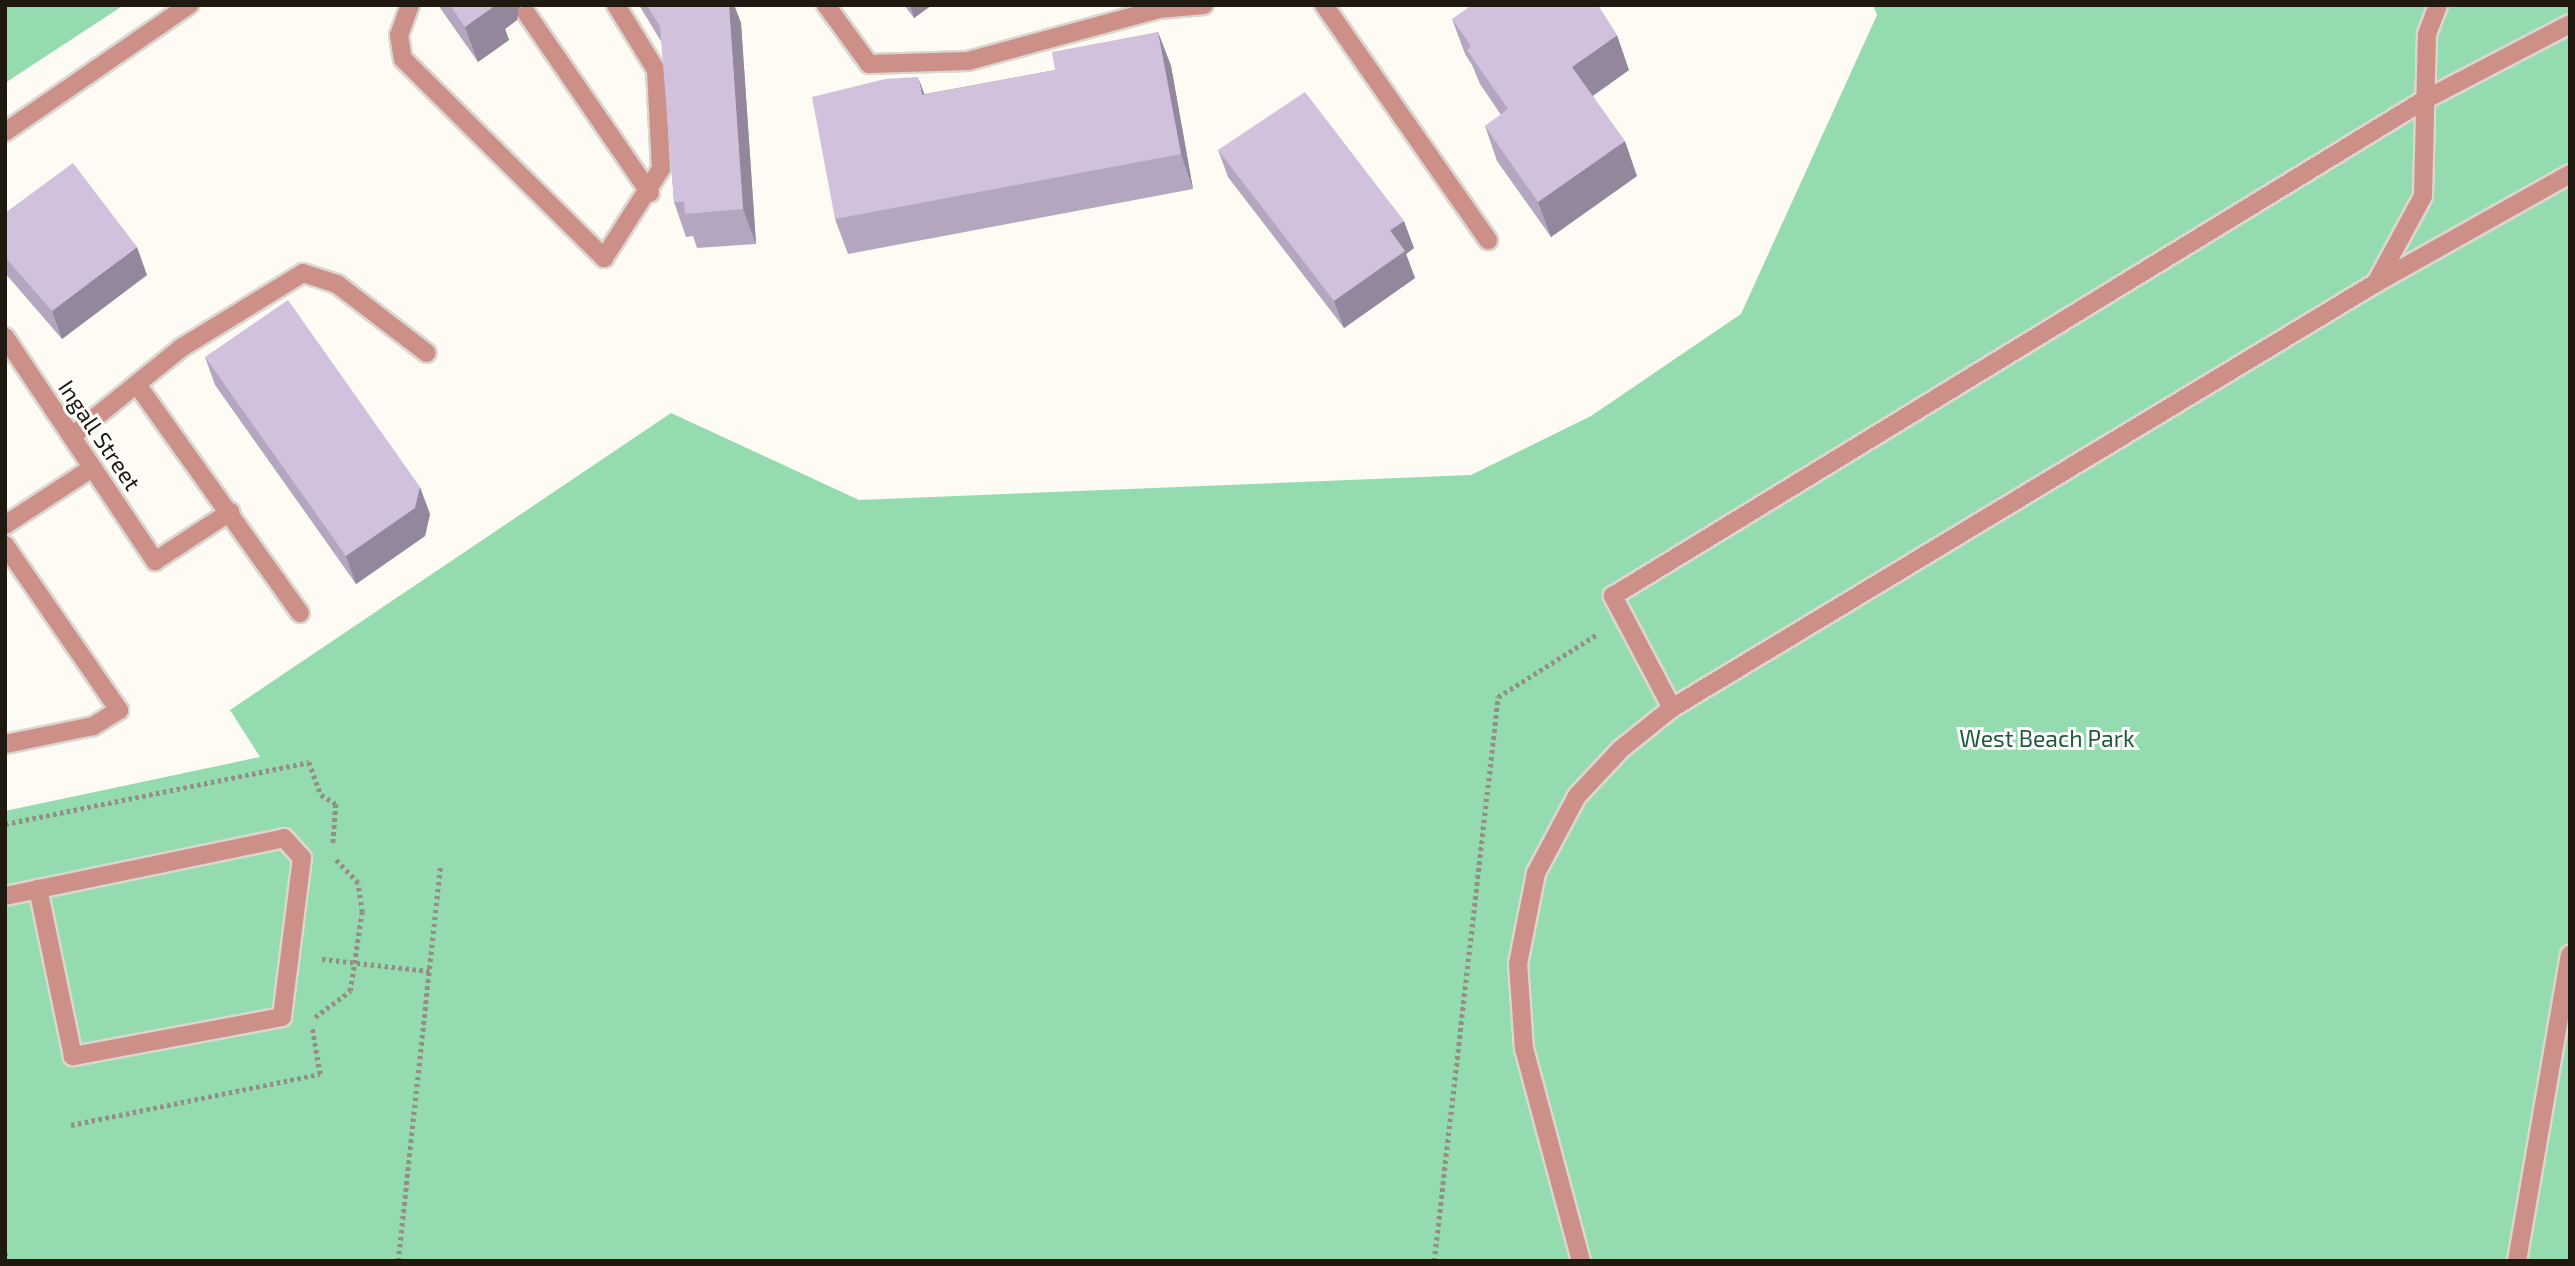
<!DOCTYPE html>
<html>
<head>
<meta charset="utf-8">
<style>
	body { margin:0 }
	#map { position:relative; width:2575px; height:1266px; overflow:hidden; background:#fefbf5; font-family:"Exo 2",sans-serif }
	div>[style] { position:absolute }
	.green>* { inset:0; background:#94dbaf }
	.path>* { height:4.5px; margin-top:-2.25px; transform-origin:0; background:repeating-linear-gradient(90deg,#938f87 0 3.5px,transparent 0 7px) }
	.roads { filter:drop-shadow(2px 0 #dad7d0) drop-shadow(-2px 0 #dad7d0) drop-shadow(0 2px #dad7d0) drop-shadow(0 -2px #dad7d0) }
	.lane>* { height:18px; margin:-9px; padding:0 9px; transform-origin:9px; border-radius:9px; background:#cd9088 }
	.street>* { height:18px; margin:-9px; padding:0 9px; transform-origin:9px; border-radius:9px; background:#cd9088 }
	.wall>* { inset:0; background:#b4a6be }
	.shaded-wall>* { inset:0; background:#92879b }
	.building>* { inset:0; background:#d1c1dd }
	span { translate:-50% -50%; white-space:nowrap; text-align:center; line-height:1.15; -webkit-text-stroke:6px #fff; paint-order:stroke }
	.street-label { font-size:23px; color:#1f190f }
	.park-label { font-size:23px; color:#1f5b3a }
	.frame { position:absolute; inset:0; border:7px solid #1f190f; pointer-events:none }
</style>
</head>
<body>
<div id="map">
	<div class="green">
		<div style="clip-path:polygon(5px 5px,124px 5px,5px 83px)"></div>
		<div style="clip-path:polygon(1873px 5px,2570px 5px,2570px 1261px,5px 1261px,5px 811px,260px 757px,230px 710px,671px 413px,859px 500px,1471px 475px,1591px 416px,1741px 314px,1877px 15px)"></div>
	</div>
	<div class="path">
		<div style="left:5px;top:824px;width:310px;rotate:-11.5deg"></div>
		<div style="left:309px;top:762px;width:35px;rotate:70deg"></div>
		<div style="left:321px;top:795px;width:17px;rotate:31deg"></div>
		<div style="left:336px;top:804px;width:40px;rotate:94.3deg"></div>
		<div style="left:322px;top:959px;width:108px;rotate:6.4deg"></div>
		<div style="left:315px;top:1017px;width:44px;rotate:-36.6deg"></div>
		<div style="left:350px;top:991px;width:80px;rotate:-81.4deg"></div>
		<div style="left:362px;top:912px;width:29px;rotate:-98deg"></div>
		<div style="left:358px;top:883px;width:33px;rotate:-134deg"></div>
		<div style="left:71px;top:1125px;width:254px;rotate:-11.6deg"></div>
		<div style="left:320px;top:1074px;width:47px;rotate:-99.9deg"></div>
		<div style="left:5px;top:1253px;width:9px;rotate:63deg"></div>
		<div style="left:398px;top:1261px;width:397px;rotate:-83.9deg"></div>
		<div style="left:1434px;top:1261px;width:568px;rotate:-83.53deg"></div>
		<div style="left:1498px;top:697px;width:116px;rotate:-32.3deg"></div>
	</div>
	<div class="roads">
		<div class="lane">
			<div style="left:410px;top:5px;width:32px;rotate:110deg"></div>
			<div style="left:399px;top:35px;width:24px;rotate:81deg"></div>
			<div style="left:403px;top:59px;width:283px;rotate:44.7deg"></div>
			<div style="left:604px;top:258px;width:106px;rotate:-57.4deg"></div>
			<div style="left:661px;top:169px;width:99px;rotate:-92.9deg"></div>
			<div style="left:656px;top:70px;width:76px;rotate:-121.6deg"></div>
			<div style="left:1324px;top:5px;width:287px;rotate:55.1deg"></div>
			<div style="left:527px;top:14px;width:217px;rotate:55.5deg"></div>
			<div style="left:2376px;top:283px;width:223px;rotate:-29.3deg"></div>
			<div style="left:138px;top:386px;width:279px;rotate:54.5deg"></div>
			<div style="left:72px;top:436px;width:140px;rotate:-38.9deg"></div>
			<div style="left:181px;top:348px;width:143px;rotate:-31.6deg"></div>
			<div style="left:303px;top:273px;width:36px;rotate:18deg"></div>
			<div style="left:337px;top:284px;width:113px;rotate:37.5deg"></div>
			<div style="left:5px;top:525px;width:104px;rotate:-33.2deg"></div>
			<div style="left:5px;top:545px;width:201px;rotate:55.4deg"></div>
			<div style="left:119px;top:710px;width:31px;rotate:148deg"></div>
			<div style="left:93px;top:726px;width:90px;rotate:168.4deg"></div>
			<div style="left:155px;top:561px;width:90px;rotate:-33.2deg"></div>
			<div style="left:1672px;top:708px;width:127px;rotate:-117.8deg"></div>
			<div style="left:1613px;top:596px;width:953px;rotate:-31.44deg"></div>
			<div style="left:2426px;top:99px;width:162px;rotate:-27.5deg"></div>
			<div style="left:5px;top:896px;width:285px;rotate:-11.7deg"></div>
			<div style="left:284px;top:838px;width:27px;rotate:48deg"></div>
			<div style="left:302px;top:858px;width:160px;rotate:97.2deg"></div>
			<div style="left:282px;top:1017px;width:213px;rotate:169.4deg"></div>
			<div style="left:73px;top:1056px;width:171px;rotate:-101.8deg"></div>
			<div style="left:1581px;top:1261px;width:220px;rotate:-105deg"></div>
			<div style="left:1524px;top:1049px;width:85px;rotate:-94deg"></div>
			<div style="left:1518px;top:964px;width:93px;rotate:-78.8deg"></div>
			<div style="left:1536px;top:873px;width:87px;rotate:-62deg"></div>
			<div style="left:1577px;top:796px;width:64px;rotate:-46.9deg"></div>
			<div style="left:1621px;top:749px;width:65px;rotate:-38.8deg"></div>
			<div style="left:1672px;top:708px;width:822px;rotate:-31.12deg"></div>
			<div style="left:2376px;top:283px;width:99px;rotate:-61.6deg"></div>
			<div style="left:2423px;top:196px;width:162px;rotate:-88.6deg"></div>
			<div style="left:2427px;top:34px;width:31px;rotate:-69deg"></div>
			<div style="left:2517px;top:1261px;width:311px;rotate:-80.2deg"></div>
		</div>
		<div class="street">
			<div style="left:826px;top:5px;width:73px;rotate:53.9deg"></div>
			<div style="left:869px;top:64px;width:99px;rotate:-1.7deg"></div>
			<div style="left:968px;top:61px;width:198px;rotate:-15.2deg"></div>
			<div style="left:1159px;top:9px;width:45px;rotate:-5.1deg"></div>
			<div style="left:5px;top:132px;width:224px;rotate:-34.6deg"></div>
			<div style="left:5px;top:337px;width:270px;rotate:56.2deg"></div>
		</div>
	</div>
	<div class="wall">
		<div style="clip-path:polygon(438px 5px,520px 5px,517px 20px,505px 29px,509px 40px,478px 62px)"></div>
		<div style="clip-path:polygon(639px 5px,734px 5px,741px 23px,756px 244px,697px 248px,693px 236px,686px 237px,674px 202px,662px 43px)"></div>
		<div style="clip-path:polygon(904px 5px,932px 5px,914px 18px)"></div>
		<div style="clip-path:polygon(1452px 19px,1629px 70px,1593px 96px,1637px 176px,1551px 237px,1497px 161px,1485px 126px,1501px 115px,1480px 84px,1472px 65px,1465px 54px)"></div>
		<div style="clip-path:polygon(1158px 32px,1171px 66px,1193px 189px,848px 254px,835px 219px,925px 94px,1055px 70px)"></div>
		<div style="clip-path:polygon(1218px 150px,1414px 248px,1406px 254px,1415px 278px,1344px 328px,1228px 177px)"></div>
		<div style="clip-path:polygon(5px 213px,147px 275px,62px 339px,5px 273px)"></div>
		<div style="clip-path:polygon(205px 357px,430px 514px,425px 536px,356px 584px,215px 385px)"></div>
	</div>
	<div class="shaded-wall">
		<div style="clip-path:polygon(493px 5px,520px 5px,517px 20px,505px 29px,509px 40px,478px 62px,465px 27px)"></div>
		<div style="clip-path:polygon(729px 5px,734px 5px,741px 23px,756px 244px,743px 209px)"></div>
		<div style="clip-path:polygon(910px 5px,932px 5px,914px 18px)"></div>
		<div style="clip-path:polygon(1158px 32px,1171px 66px,1193px 189px,1181px 154px)"></div>
		<div style="clip-path:polygon(1617px 35px,1629px 70px,1585px 101px,1572px 67px)"></div>
		<div style="clip-path:polygon(918px 77px,931px 112px,922px 95px)"></div>
		<div style="clip-path:polygon(1625px 141px,1637px 176px,1551px 237px,1538px 202px)"></div>
		<div style="clip-path:polygon(1404px 221px,1414px 248px,1406px 254px,1415px 278px,1344px 328px,1334px 301px,1390px 230px)"></div>
		<div style="clip-path:polygon(137px 247px,147px 275px,62px 339px,52px 311px)"></div>
		<div style="clip-path:polygon(420px 487px,430px 514px,425px 536px,356px 584px,346px 556px)"></div>
	</div>
	<div class="building">
		<div style="clip-path:polygon(450px 5px,496px 5px,465px 27px)"></div>
		<div style="clip-path:polygon(647px 5px,729px 5px,743px 209px,685px 214px,684px 202px,674px 202px,660px 27px)"></div>
		<div style="clip-path:polygon(1472px 5px,1598px 5px,1617px 35px,1572px 67px,1625px 141px,1538px 202px,1485px 126px,1508px 109px,1467px 50px,1471px 46px,1452px 19px)"></div>
		<div style="clip-path:polygon(1158px 32px,1181px 154px,835px 219px,812px 97px,885px 79px,918px 77px,922px 95px,1055px 70px,1052px 52px)"></div>
		<div style="clip-path:polygon(1305px 92px,1404px 221px,1390px 230px,1405px 251px,1334px 301px,1218px 150px)"></div>
		<div style="clip-path:polygon(73px 163px,137px 247px,52px 311px,5px 257px,5px 213px)"></div>
		<div style="clip-path:polygon(288px 300px,420px 487px,415px 508px,346px 556px,205px 357px)"></div>
	</div>
	<div class="street-label">
		<span style="left:100px;top:435px;rotate:56deg">Ingall Street</span>
	</div>
	<div class="park-label">
		<span style="left:2047px;top:738px">West Beach Park</span>
	</div>
	<div class="frame"></div>
</div>
</body>
</html>
